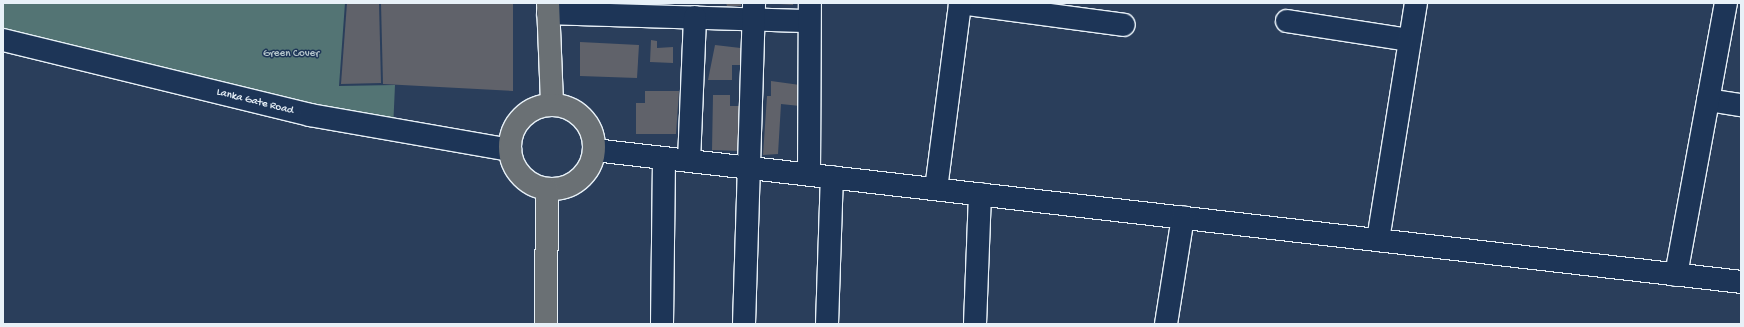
<!DOCTYPE html>
<html>
<head>
<meta charset="utf-8">
<style>
	body { margin:0 }
	#map { position:relative; width:1744px; height:327px; overflow:hidden; background:#2a3e5b; font-family:"Gochi Hand",sans-serif }
	div>[style] { position:absolute }
	.green>* { inset:0; background:#537474 }
	.building>* { inset:0; background:#60626a }
	.roads { filter:drop-shadow(1px 0 #e8f1f8) drop-shadow(-1px 0 #e8f1f8) drop-shadow(0 1px #e8f1f8) drop-shadow(0 -1px #e8f1f8) }
	.minor>* { height:22px; margin:-11px; padding:0 11px; transform-origin:11px; border-radius:11px; background:#1d3557 }
	.tertiary>* { height:22px; margin:-11px; padding:0 11px; transform-origin:11px; border-radius:11px; background:#1d3557 }
	.primary>* { height:22px; margin:-11px; padding:0 11px; transform-origin:11px; border-radius:11px; background:#6a7074 }
	.primary>.ring { margin:-11px; padding:0; box-sizing:content-box; background:none; border:22px solid #6a7074; border-radius:50% }
	span { translate:-50% -50%; white-space:nowrap; text-align:center; line-height:1.15; -webkit-text-stroke:3px #1d3557; paint-order:stroke }
	.park-label { font-size:11px; color:#b4c5ca }
	.street-label { font-size:11px; color:#e8f1f8 }
	.frame { position:absolute; inset:0; border:4px solid #e8f1f8; pointer-events:none }
</style>
</head>
<body>
<div id="map">
	<div class="green">
		<div style="clip-path:polygon(3px 3px,345px 3px,339px 86px,395px 85px,393px 130px,3px 38px)"></div>
	</div>
	<div class="building">
		<div style="clip-path:polygon(347px 3px,379px 3px,381px 83px,341px 84px)"></div>
		<div style="clip-path:polygon(381px 3px,513px 3px,513px 91px,383px 84px)"></div>
		<div style="clip-path:polygon(726px 3px,741px 3px,741px 6px,727px 6px)"></div>
		<div style="clip-path:polygon(765px 3px,793px 3px,793px 5px)"></div>
		<div style="clip-path:polygon(651px 40px,657px 41px,657px 48px,673px 47px,673px 63px,650px 62px)"></div>
		<div style="clip-path:polygon(580px 42px,639px 45px,637px 78px,580px 76px)"></div>
		<div style="clip-path:polygon(715px 45px,749px 49px,749px 65px,732px 65px,732px 80px,708px 80px)"></div>
		<div style="clip-path:polygon(771px 81px,800px 85px,800px 106px,781px 104px,778px 154px,763px 155px,767px 96px,771px 96px)"></div>
		<div style="clip-path:polygon(645px 91px,679px 91px,676px 134px,636px 134px,636px 103px,645px 103px)"></div>
		<div style="clip-path:polygon(713px 95px,730px 95px,730px 106px,741px 106px,740px 151px,712px 150px)"></div>
	</div>
	<div class="roads">
		<div class="minor">
			<div style="left:960px;top:3px;width:165px;rotate:7.6deg"></div>
			<div style="left:548px;top:13px;width:261px;rotate:1.8deg"></div>
			<div style="left:1287px;top:21px;width:123px;rotate:8.9deg"></div>
			<div style="left:1708px;top:100px;width:33px;rotate:9deg"></div>
			<div style="left:689px;top:161px;width:144px;rotate:-87.6deg"></div>
			<div style="left:809px;top:174px;width:171px;rotate:-89.7deg"></div>
			<div style="left:936px;top:189px;width:188px;rotate:-82.6deg"></div>
			<div style="left:1378px;top:240px;width:240px;rotate:-80.9deg"></div>
			<div style="left:1676px;top:275px;width:277px;rotate:-79.6deg"></div>
			<div style="left:662px;top:324px;width:166px;rotate:-89.3deg"></div>
			<div style="left:744px;top:324px;width:321px;rotate:-88.2deg"></div>
			<div style="left:827px;top:324px;width:147px;rotate:-88.1deg"></div>
			<div style="left:975px;top:324px;width:130px;rotate:-87.8deg"></div>
		</div>
		<div class="tertiary">
			<div style="left:3px;top:40px;width:316px;rotate:13.7deg"></div>
			<div style="left:310px;top:115px;width:203px;rotate:9.9deg"></div>
			<div style="left:594px;top:150px;width:1155px;rotate:6.56deg"></div>
			<div style="left:1166px;top:324px;width:108px;rotate:-81deg"></div>
		</div>
		<div class="primary">
			<div style="left:548px;top:3px;width:101px;rotate:87.7deg"></div>
			<div class="ring" style="left:510px;top:105px;width:62px;height:62px"></div>
			<div style="left:546px;top:324px;width:135px;rotate:-89.6deg"></div>
		</div>
	</div>
	<div class="park-label">
		<span style="left:291px;top:54px">Green Cover</span>
	</div>
	<div class="street-label">
		<span style="left:255px;top:102px;rotate:14deg">Lanka Gate Road</span>
	</div>
	<div class="frame"></div>
</div>
</body>
</html>
